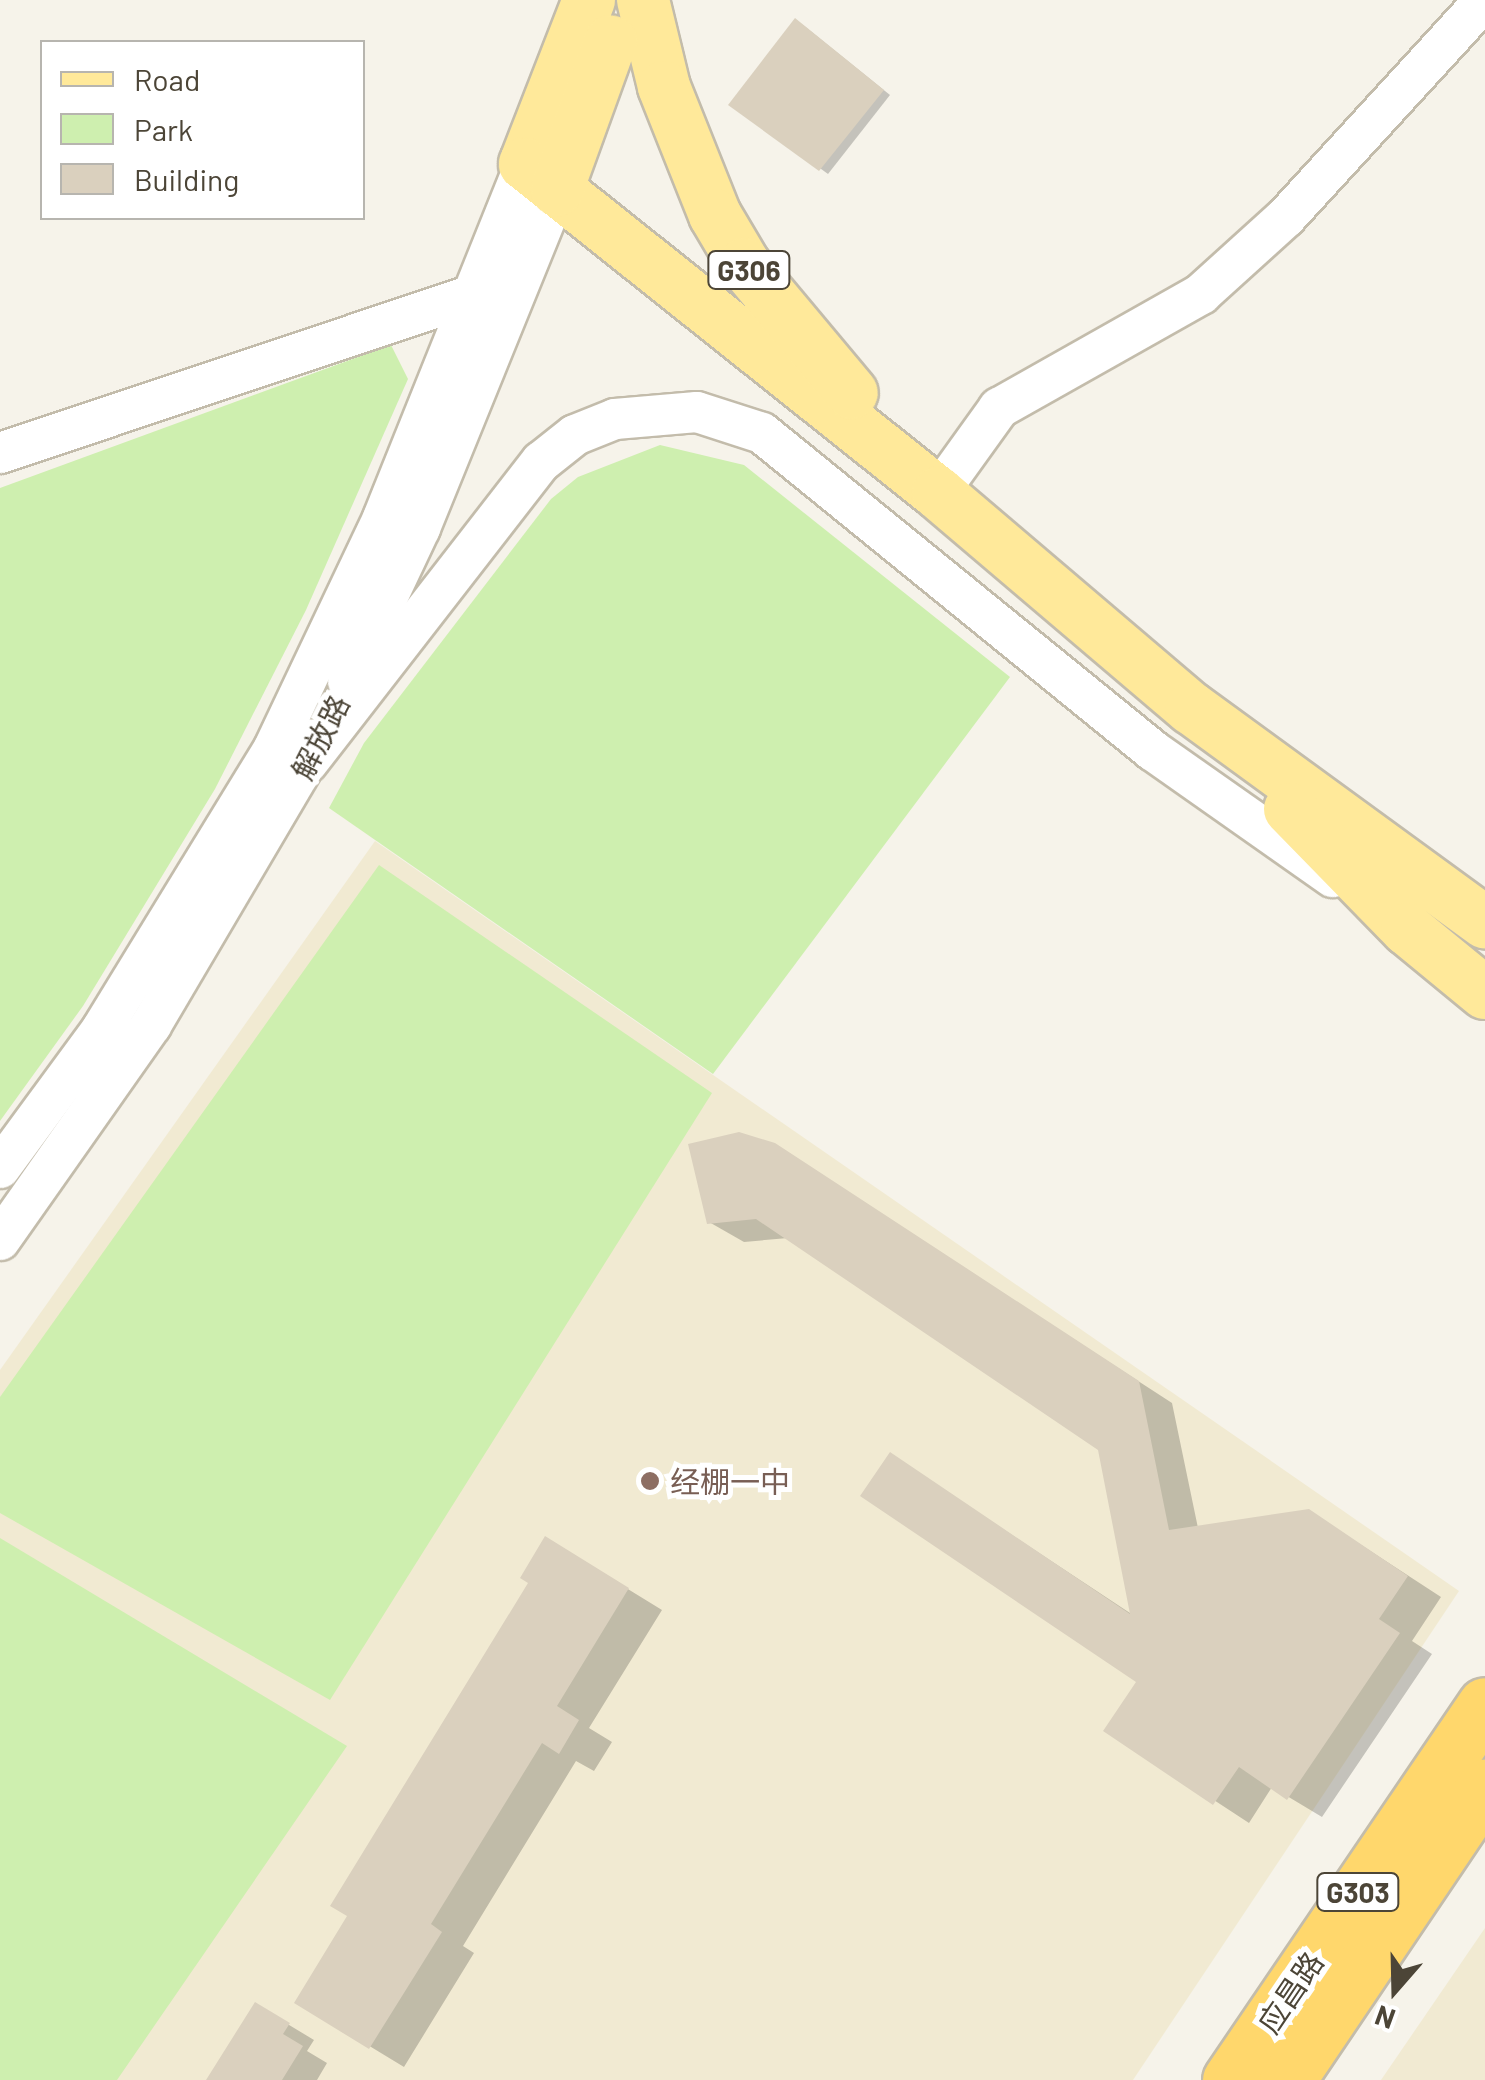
<!DOCTYPE html>
<html>
<head>
<meta charset="utf-8">
<style>
	body { margin:0 }
	#map { position:relative; width:1485px; height:2080px; overflow:hidden; background:#f6f3ea; font-family:Barlow,"Noto Sans SC",sans-serif }
	div>[style] { position:absolute }
	.education>* { inset:0; background:#f1ead2 }
	.green>* { inset:0; background:#ceefaf }
	.shadow>* { inset:0; background:#0003 }
	.building>* { inset:0; background:#dad0be }
	.roads { filter:drop-shadow(2px 0 #c3bcab) drop-shadow(-2px 0 #c3bcab) drop-shadow(0 2px #c3bcab) drop-shadow(0 -2px #c3bcab) }
	.minor>* { height:40px; margin:-20px; padding:0 20px; transform-origin:20px; border-radius:20px; background:#fff }
	.major>* { height:52px; margin:-26px; padding:0 26px; transform-origin:26px; border-radius:26px; background:#ffe99a }
	.highway>* { height:55px; margin:-27.5px; padding:0 27.5px; transform-origin:27.5px; border-radius:27.5px; background:#ffd76c }
	.dots>* { width:28px; height:28px; translate:-50% -50%; box-sizing:border-box; border:5px solid #fff; border-radius:50% }
	span { translate:-50% -50%; white-space:nowrap; text-align:center; line-height:1.15; -webkit-text-stroke:10px #fff; paint-order:stroke }
	.shield-label span { padding:2px 8px; background:#fff; border:2px solid; border-radius:8px; -webkit-text-stroke-width:0 }
	.shield-label { font-size:28px; color:#4c4537; font-weight:700 }
	.street-label { font-size:30px; color:#4c4537 }
	.education-label { font-size:30px; color:#785e54 }
	.left { translate:0 -50%; text-align:left }
	.legend { position:absolute; left:40px; top:40px; width:325px; height:180px; box-sizing:border-box; background:#fff; border:2px solid #b7b5af; margin:0; padding:12px 18px; list-style:none; font-size:30px; color:#4c4537 }
	.legend li { display:flex; align-items:center; gap:20px; height:50px }
	.legend b { width:50px; border:2px solid #b7b5af }
	.north { position:absolute; left:1345px; top:1940px; width:100px; height:100px; -webkit-text-stroke:8px #fff; paint-order:stroke; rotate:200deg; font-size:28px; font-weight:700; line-height:40px; text-align:center; color:#4c4537 }
	.north::after { content:''; display:block; margin:auto; width:35px; height:45px; background:#4c4537; clip-path:polygon(50% 0,100% 100%,50% 72%,0 100%) }
</style>
</head>
<body>
<div id="map">
	<div class="education">
		<div style="clip-path:polygon(375px 841px,1459px 1591px,1133px 2080px,0 2080px,0 1370px)"></div>
		<div style="clip-path:polygon(1485px 1928px,1485px 2080px,1381px 2080px)"></div>
	</div>
	<div class="green">
		<div style="clip-path:polygon(391px 345px,408px 379px,306px 610px,215px 789px,83px 1006px,0 1121px,0 488px)"></div>
		<div style="clip-path:polygon(660px 445px,744px 465px,1010px 677px,713px 1074px,329px 808px,364px 743px,551px 499px,578px 477px)"></div>
		<div style="clip-path:polygon(379px 865px,712px 1093px,330px 1700px,0 1513px,0 1397px)"></div>
		<div style="clip-path:polygon(0 1538px,347px 1746px,117px 2080px,0 2080px)"></div>
	</div>
	<div class="shadow">
		<div style="clip-path:polygon(803px 25px,890px 95px,828px 174px,732px 104px)"></div>
		<div style="clip-path:polygon(774px 1145px,1172px 1403px,1198px 1528px,1309px 1511px,1441px 1597px,1412px 1641px,1432px 1654px,1322px 1817px,1272px 1787px,1249px 1823px,1107px 1730px,1140px 1681px,891px 1455px,1133px 1615px,1100px 1448px,788px 1238px,744px 1242px,709px 1222px)"></div>
		<div style="clip-path:polygon(579px 1559px,662px 1610px,589px 1728px,612px 1742px,594px 1771px,576px 1761px,463px 1946px,474px 1953px,404px 2067px,297px 2002px)"></div>
		<div style="clip-path:polygon(256px 2005px,314px 2040px,307px 2051px,327px 2063px,317px 2080px,209px 2080px)"></div>
	</div>
	<div class="building">
		<div style="clip-path:polygon(795px 18px,884px 90px,819px 171px,728px 105px)"></div>
		<div style="clip-path:polygon(739px 1132px,775px 1143px,1139px 1381px,1169px 1530px,1309px 1509px,1408px 1576px,1379px 1619px,1400px 1633px,1287px 1800px,1239px 1767px,1213px 1805px,1103px 1731px,1136px 1682px,860px 1496px,890px 1452px,1130px 1614px,1098px 1450px,756px 1219px,707px 1224px,688px 1144px)"></div>
		<div style="clip-path:polygon(545px 1536px,629px 1588px,557px 1706px,579px 1720px,559px 1754px,542px 1743px,431px 1924px,442px 1932px,369px 2049px,294px 2003px,347px 1916px,330px 1906px,528px 1583px,520px 1578px)"></div>
		<div style="clip-path:polygon(255px 2002px,290px 2023px,283px 2034px,303px 2046px,282px 2080px,206px 2080px)"></div>
	</div>
	<div class="roads">
		<div class="minor">
			<div style="left:0;top:453px;width:502px;rotate:-18.47deg"></div>
			<div style="left:938px;top:493px;width:105px;rotate:-54.3deg"></div>
			<div style="left:999px;top:408px;width:232px;rotate:-29.4deg"></div>
			<div style="left:1201px;top:294px;width:115px;rotate:-42.2deg"></div>
			<div style="left:1286px;top:217px;width:294px;rotate:-47.5deg"></div>
			<div style="left:348px;top:681px;width:169px;rotate:-64.8deg"></div>
			<div style="left:420px;top:528px;width:365px;rotate:-67.9deg"></div>
			<div style="left:308px;top:762px;width:380px;rotate:-52.2deg"></div>
			<div style="left:541px;top:462px;width:43px;rotate:-38.5deg"></div>
			<div style="left:575px;top:435px;width:43px;rotate:-21.8deg"></div>
			<div style="left:615px;top:419px;width:82px;rotate:-4.9deg"></div>
			<div style="left:697px;top:412px;width:68px;rotate:17.9deg"></div>
			<div style="left:762px;top:433px;width:503px;rotate:39.1deg"></div>
			<div style="left:1152px;top:750px;width:221px;rotate:35.1deg"></div>
			<div style="left:0;top:1168px;width:172px;rotate:-53.7deg"></div>
			<div style="left:102px;top:1029px;width:329px;rotate:-58.5deg"></div>
			<div style="left:274px;top:748px;width:255px;rotate:-64.6deg"></div>
			<div style="left:383px;top:518px;width:381px;rotate:-68.1deg"></div>
			<div style="left:0;top:1240px;width:263px;rotate:-54.9deg"></div>
			<div style="left:151px;top:1025px;width:333px;rotate:-59.5deg"></div>
		</div>
		<div class="major">
			<div style="left:589px;top:0;width:176px;rotate:111.3deg"></div>
			<div style="left:525px;top:164px;width:528px;rotate:38.54deg"></div>
			<div style="left:938px;top:493px;width:332px;rotate:40.4deg"></div>
			<div style="left:1191px;top:708px;width:364px;rotate:36.1deg"></div>
			<div style="left:643px;top:0;width:89px;rotate:76.4deg"></div>
			<div style="left:664px;top:87px;width:138px;rotate:68.3deg"></div>
			<div style="left:715px;top:215px;width:57px;rotate:59.4deg"></div>
			<div style="left:744px;top:264px;width:168px;rotate:50.1deg"></div>
			<div style="left:557px;top:190px;width:158px;rotate:-70.1deg"></div>
			<div style="left:1290px;top:809px;width:168px;rotate:45.7deg"></div>
			<div style="left:1407px;top:929px;width:101px;rotate:39.4deg"></div>
		</div>
		<div class="highway">
			<div style="left:1230px;top:2080px;width:453px;rotate:-55.8deg"></div>
			<div style="left:1287px;top:2080px;width:354px;rotate:-56deg"></div>
		</div>
	</div>
	<div class="dots">
		<div style="left:650px;top:1481px;background:#8d6e63"></div>
	</div>
	<div class="shield-label">
		<span style="left:749px;top:270px">G306</span>
		<span style="left:1358px;top:1892px">G303</span>
	</div>
	<div class="street-label">
		<span style="left:320px;top:737px;rotate:-63deg">解放路</span>
		<span style="left:1290px;top:1992px;rotate:-56deg">应昌路</span>
	</div>
	<div class="education-label">
		<span class="left" style="left:670px;top:1481px">经棚一中</span>
	</div>
	<ul class="legend">
	<li><b style="height:12px;background:#ffe99a"></b>Road</li>
	<li><b style="height:28px;background:#ceefaf"></b>Park</li>
	<li><b style="height:28px;background:#dad0be"></b>Building</li>
	</ul>
	<div class="north">N</div>
</div>
</body>
</html>
